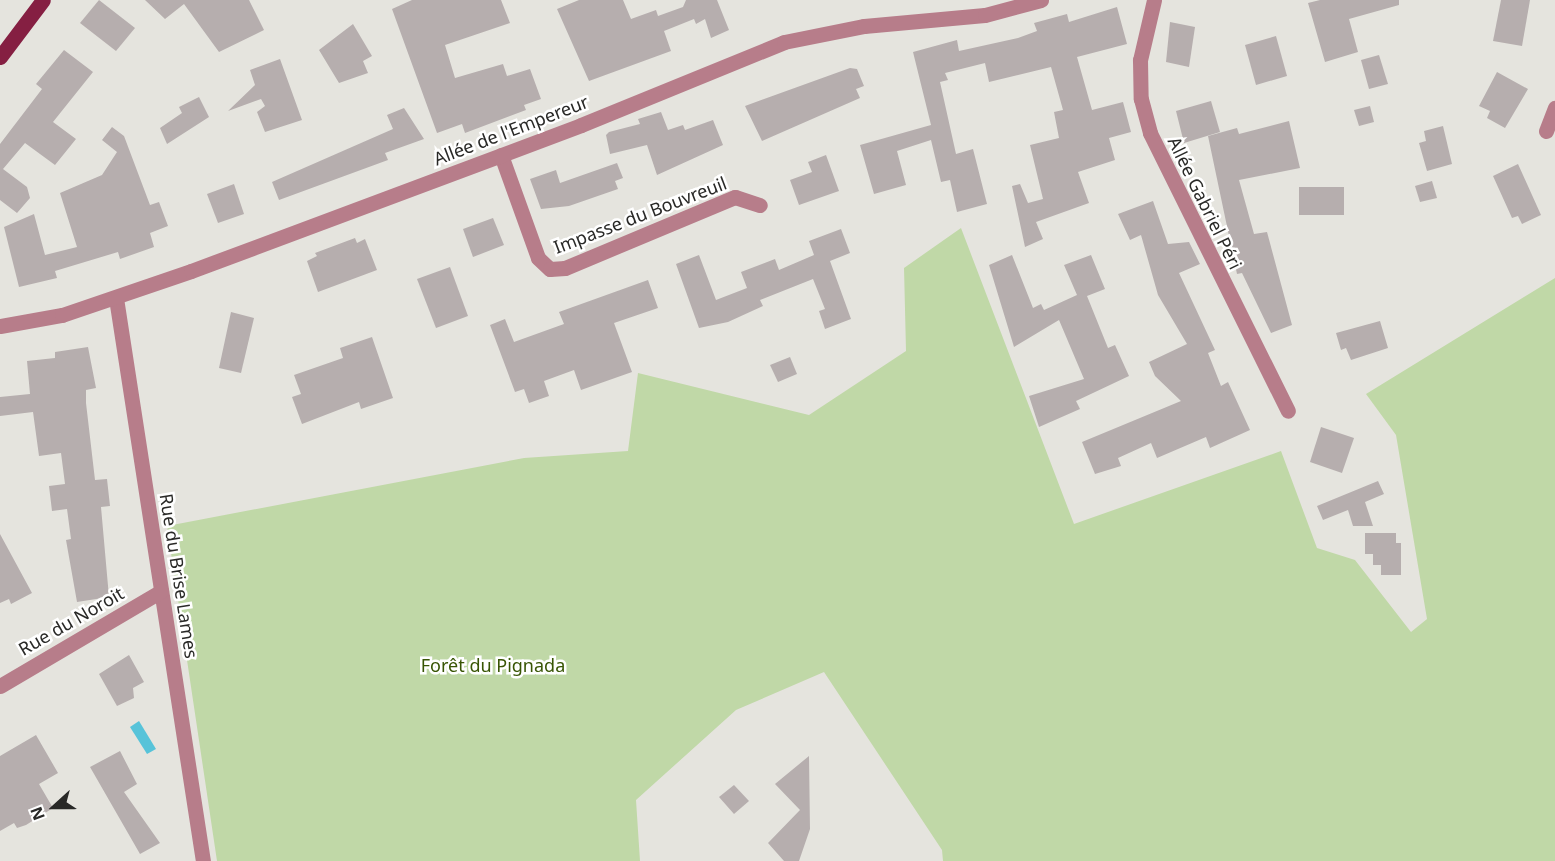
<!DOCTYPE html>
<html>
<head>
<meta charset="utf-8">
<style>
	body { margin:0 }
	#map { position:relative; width:1555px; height:861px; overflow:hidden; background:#e5e4de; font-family:"Noto Sans",sans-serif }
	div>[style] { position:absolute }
	.green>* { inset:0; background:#c0d8a7 }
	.water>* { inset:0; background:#57c3d9 }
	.building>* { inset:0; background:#b6aeae }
	.minor>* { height:15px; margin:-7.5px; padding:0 7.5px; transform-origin:7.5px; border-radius:7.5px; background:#b77d8a }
	.major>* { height:15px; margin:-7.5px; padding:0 7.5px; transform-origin:7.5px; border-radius:7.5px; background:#851f42 }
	span { translate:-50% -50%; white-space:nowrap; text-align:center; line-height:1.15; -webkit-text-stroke:5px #fff; paint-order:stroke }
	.street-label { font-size:18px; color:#292927 }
	.park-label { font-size:18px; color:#385504 }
	.north { position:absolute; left:24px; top:777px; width:60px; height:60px; -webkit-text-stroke:4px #fff; paint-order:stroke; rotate:249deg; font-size:16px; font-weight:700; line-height:24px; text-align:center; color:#292927 }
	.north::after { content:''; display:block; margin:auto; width:21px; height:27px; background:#292927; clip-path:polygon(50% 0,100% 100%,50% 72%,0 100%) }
</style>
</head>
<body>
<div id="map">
	<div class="green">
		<div style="clip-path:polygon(961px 228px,1074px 524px,1281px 451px,1317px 548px,1355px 560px,1411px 632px,1427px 619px,1396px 435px,1366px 394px,1555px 278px,1555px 861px,943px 861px,942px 850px,824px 672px,736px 710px,636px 800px,640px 861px,217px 861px,167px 526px,524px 458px,628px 451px,638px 373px,809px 415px,906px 351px,904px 268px)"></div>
	</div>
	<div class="water">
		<div style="clip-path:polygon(139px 721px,156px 749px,147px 754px,130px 727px)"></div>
	</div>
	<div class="building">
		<div style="clip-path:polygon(99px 0,135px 28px,116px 51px,80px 23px)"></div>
		<div style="clip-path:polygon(145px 0,249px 0,264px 30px,219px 52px,184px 4px,165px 19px)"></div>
		<div style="clip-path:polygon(412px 0,501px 0,510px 23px,445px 45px,455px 78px,503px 64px,507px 76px,530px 69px,541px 99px,524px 105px,526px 110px,465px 133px,462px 124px,437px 133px,392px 9px)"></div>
		<div style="clip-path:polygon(579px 0,623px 0,631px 19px,656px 10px,658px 16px,683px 7px,686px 0,717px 0,729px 30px,711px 38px,705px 19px,696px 24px,694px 19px,664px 31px,671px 51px,589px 81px,557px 9px)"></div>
		<div style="clip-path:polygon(1320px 0,1399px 0,1399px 5px,1349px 19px,1358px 52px,1325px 62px,1308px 3px)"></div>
		<div style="clip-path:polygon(1501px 0,1530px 0,1522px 46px,1493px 41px)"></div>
		<div style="clip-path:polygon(1117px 7px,1127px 44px,1077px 57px,1092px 110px,1123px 102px,1131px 132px,1109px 138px,1115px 160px,1078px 172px,1089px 203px,1036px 222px,1043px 239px,1025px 247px,1012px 186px,1020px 184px,1028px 203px,1043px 199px,1030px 145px,1059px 138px,1054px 112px,1063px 110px,1051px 67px,989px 82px,985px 63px,945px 73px,948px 80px,940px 82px,956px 154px,973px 149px,987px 204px,957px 212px,950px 180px,941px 182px,931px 140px,897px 151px,906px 185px,874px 194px,860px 145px,931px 125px,913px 52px,957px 40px,959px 51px,1018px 38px,1037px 31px,1034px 23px,1067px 14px,1069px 22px)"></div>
		<div style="clip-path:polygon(1170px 22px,1195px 27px,1189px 67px,1166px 62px)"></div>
		<div style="clip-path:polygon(353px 24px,372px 56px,363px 61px,368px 73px,339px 83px,319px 50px)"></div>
		<div style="clip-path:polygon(1276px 36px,1287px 76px,1256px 85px,1245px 45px)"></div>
		<div style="clip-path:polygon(64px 50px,93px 72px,53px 122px,76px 139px,55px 165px,25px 143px,3px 169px,27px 187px,30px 198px,17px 213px,0 200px,0 144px,42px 89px,36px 84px)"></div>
		<div style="clip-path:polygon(1379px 55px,1388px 84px,1369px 89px,1361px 60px)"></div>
		<div style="clip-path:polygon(280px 59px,302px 120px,265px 132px,257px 112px,265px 106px,261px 99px,228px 111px,255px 85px,250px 70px)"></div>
		<div style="clip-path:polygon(850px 68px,857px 69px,864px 86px,856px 89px,860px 98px,762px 141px,745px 106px)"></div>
		<div style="clip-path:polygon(1497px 72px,1528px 89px,1505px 128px,1487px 118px,1490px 111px,1479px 106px)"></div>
		<div style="clip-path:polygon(199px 97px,209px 117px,167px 144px,160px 128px,182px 113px,179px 107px)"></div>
		<div style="clip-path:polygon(1211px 101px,1220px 132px,1184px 143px,1176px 111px)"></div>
		<div style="clip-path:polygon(1370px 106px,1374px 122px,1359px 126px,1354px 110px)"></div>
		<div style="clip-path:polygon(404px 108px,424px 139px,385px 153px,388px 160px,279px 200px,272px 182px,393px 129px,387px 115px)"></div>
		<div style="clip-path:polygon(661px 112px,668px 130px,683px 125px,685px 130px,713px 120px,723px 145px,657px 175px,647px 145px,610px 154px,606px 135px,609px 132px,640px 124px,638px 119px)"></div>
		<div style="clip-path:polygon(1289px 121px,1300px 168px,1239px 180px,1254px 234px,1267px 232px,1292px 325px,1271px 333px,1242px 273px,1237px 274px,1208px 136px,1237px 128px,1239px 134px)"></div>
		<div style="clip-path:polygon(1443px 126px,1452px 164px,1427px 171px,1419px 143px,1426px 141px,1424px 131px)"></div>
		<div style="clip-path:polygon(112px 127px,124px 136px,150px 205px,159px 202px,168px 226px,150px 233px,154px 247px,120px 259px,118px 252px,55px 271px,57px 278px,19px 287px,4px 227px,34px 214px,45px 255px,77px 247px,60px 193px,102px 175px,117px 152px,102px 140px)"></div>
		<div style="clip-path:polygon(826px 155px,839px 191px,799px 205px,790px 180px,812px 172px,808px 162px)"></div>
		<div style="clip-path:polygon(617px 163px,623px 178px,615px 181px,618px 189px,569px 206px,541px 209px,530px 179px,556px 170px,560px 183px)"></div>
		<div style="clip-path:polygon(1518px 164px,1541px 215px,1522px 224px,1518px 216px,1512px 218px,1493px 176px)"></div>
		<div style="clip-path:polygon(1432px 181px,1437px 198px,1420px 202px,1415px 186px)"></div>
		<div style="clip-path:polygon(234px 184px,244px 214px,218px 223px,207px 194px)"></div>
		<div style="clip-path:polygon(1299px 187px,1344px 187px,1344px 215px,1299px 215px)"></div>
		<div style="clip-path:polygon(1153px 201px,1168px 244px,1189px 242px,1200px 264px,1179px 273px,1215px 350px,1208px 353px,1221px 386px,1228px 382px,1250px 430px,1210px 448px,1206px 437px,1157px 458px,1151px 443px,1118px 458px,1121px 466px,1095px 474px,1082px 442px,1181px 401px,1155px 376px,1149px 362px,1187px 344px,1158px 295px,1141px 235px,1130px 240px,1118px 214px)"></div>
		<div style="clip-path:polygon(493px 218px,504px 245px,473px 257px,463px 229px)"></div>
		<div style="clip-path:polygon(841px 229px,850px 253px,830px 261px,851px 319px,825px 329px,819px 311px,825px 309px,813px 279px,760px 300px,763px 306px,728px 322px,699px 328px,676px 264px,699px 255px,716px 300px,747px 288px,741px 272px,775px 259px,779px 270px,814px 255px,809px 241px)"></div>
		<div style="clip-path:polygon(355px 238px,357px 243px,365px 239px,377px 270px,318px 292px,307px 261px,317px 256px,315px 253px)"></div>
		<div style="clip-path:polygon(1012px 255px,1033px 308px,1041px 304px,1044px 310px,1077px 295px,1064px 265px,1091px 255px,1105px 289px,1087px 296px,1108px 348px,1115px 345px,1129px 376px,1076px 401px,1080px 409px,1039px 427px,1029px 396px,1084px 379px,1059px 320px,1014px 347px,989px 265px)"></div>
		<div style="clip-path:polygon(450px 267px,468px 316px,436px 328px,417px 279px)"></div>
		<div style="clip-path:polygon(648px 280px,658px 308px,614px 323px,632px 372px,581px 390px,574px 370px,544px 381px,549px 396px,529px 403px,524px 389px,515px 392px,490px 325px,505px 319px,514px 342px,564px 324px,559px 312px)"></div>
		<div style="clip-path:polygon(231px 312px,254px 318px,241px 373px,219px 368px)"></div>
		<div style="clip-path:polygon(1380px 321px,1388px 348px,1351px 360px,1346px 348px,1341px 350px,1336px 333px)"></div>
		<div style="clip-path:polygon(372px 337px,393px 398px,361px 409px,359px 402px,302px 424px,292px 397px,301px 394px,294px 375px,343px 358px,340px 348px)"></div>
		<div style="clip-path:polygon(88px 347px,96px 388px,86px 390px,86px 403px,95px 480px,107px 479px,110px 506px,101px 507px,109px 597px,77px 602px,66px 540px,71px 539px,67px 509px,52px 511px,49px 486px,65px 484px,61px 453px,39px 456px,33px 412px,0 416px,0 397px,30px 394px,27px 361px,55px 358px,55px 352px)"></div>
		<div style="clip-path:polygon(790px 357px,797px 374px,778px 382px,770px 365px)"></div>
		<div style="clip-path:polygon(1321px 427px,1354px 438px,1342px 473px,1310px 462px)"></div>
		<div style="clip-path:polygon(1378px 481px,1384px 494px,1365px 502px,1373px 526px,1353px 526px,1348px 510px,1323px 520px,1317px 506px)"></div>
		<div style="clip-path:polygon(1365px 533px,1396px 533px,1396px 543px,1401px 543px,1401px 575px,1381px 575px,1381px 565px,1373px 565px,1373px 554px,1365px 554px)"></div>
		<div style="clip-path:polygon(0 534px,32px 593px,11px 604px,9px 599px,0 603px)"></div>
		<div style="clip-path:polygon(129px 655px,144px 682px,133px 688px,134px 698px,117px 706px,99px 674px)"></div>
		<div style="clip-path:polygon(36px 735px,58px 773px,39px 784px,53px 808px,26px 825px,17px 828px,14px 823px,0 831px,0 756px)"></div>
		<div style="clip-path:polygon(120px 751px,137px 784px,124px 792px,160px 843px,140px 854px,90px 767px)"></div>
		<div style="clip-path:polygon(809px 756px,810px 829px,799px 861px,784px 861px,768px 843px,800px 810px,775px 784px)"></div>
		<div style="clip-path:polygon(734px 785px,749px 801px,734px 814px,719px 797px)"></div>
	</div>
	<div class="minor">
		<div style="left:1154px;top:0;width:62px;rotate:103.1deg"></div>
		<div style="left:1140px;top:60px;width:39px;rotate:89deg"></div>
		<div style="left:1141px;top:99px;width:35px;rotate:75deg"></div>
		<div style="left:1150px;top:133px;width:310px;rotate:63.6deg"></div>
		<div style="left:1546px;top:131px;width:25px;rotate:-69deg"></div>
		<div style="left:501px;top:155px;width:109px;rotate:70.2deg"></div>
		<div style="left:538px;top:258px;width:16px;rotate:43deg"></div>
		<div style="left:550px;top:269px;width:15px;rotate:-4deg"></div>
		<div style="left:565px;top:268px;width:184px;rotate:-22.7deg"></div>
		<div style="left:735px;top:197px;width:26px;rotate:18deg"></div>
		<div style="left:116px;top:298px;width:570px;rotate:81.22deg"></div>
		<div style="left:0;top:326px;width:63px;rotate:-10.1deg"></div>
		<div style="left:62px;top:315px;width:136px;rotate:-18.8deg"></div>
		<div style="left:191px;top:271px;width:416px;rotate:-20.5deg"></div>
		<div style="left:581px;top:125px;width:219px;rotate:-22.2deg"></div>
		<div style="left:784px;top:42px;width:82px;rotate:-11.3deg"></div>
		<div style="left:864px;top:26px;width:121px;rotate:-5.2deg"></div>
		<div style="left:985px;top:15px;width:58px;rotate:-15deg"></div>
		<div style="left:0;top:686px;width:187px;rotate:-30.5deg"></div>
	</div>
	<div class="major">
		<div style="left:0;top:57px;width:71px;rotate:-53deg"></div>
	</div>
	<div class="street-label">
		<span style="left:511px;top:130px;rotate:-21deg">Allée de l'Empereur</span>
		<span style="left:1205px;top:203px;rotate:64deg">Allée Gabriel Péri</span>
		<span style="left:640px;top:215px;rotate:-21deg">Impasse du Bouvreuil</span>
		<span style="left:179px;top:576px;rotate:81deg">Rue du Brise Lames</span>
		<span style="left:71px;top:621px;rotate:-30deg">Rue du Noroit</span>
	</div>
	<div class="park-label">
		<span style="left:493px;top:665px">Forêt du Pignada</span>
	</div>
	<div class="north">N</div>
</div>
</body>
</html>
